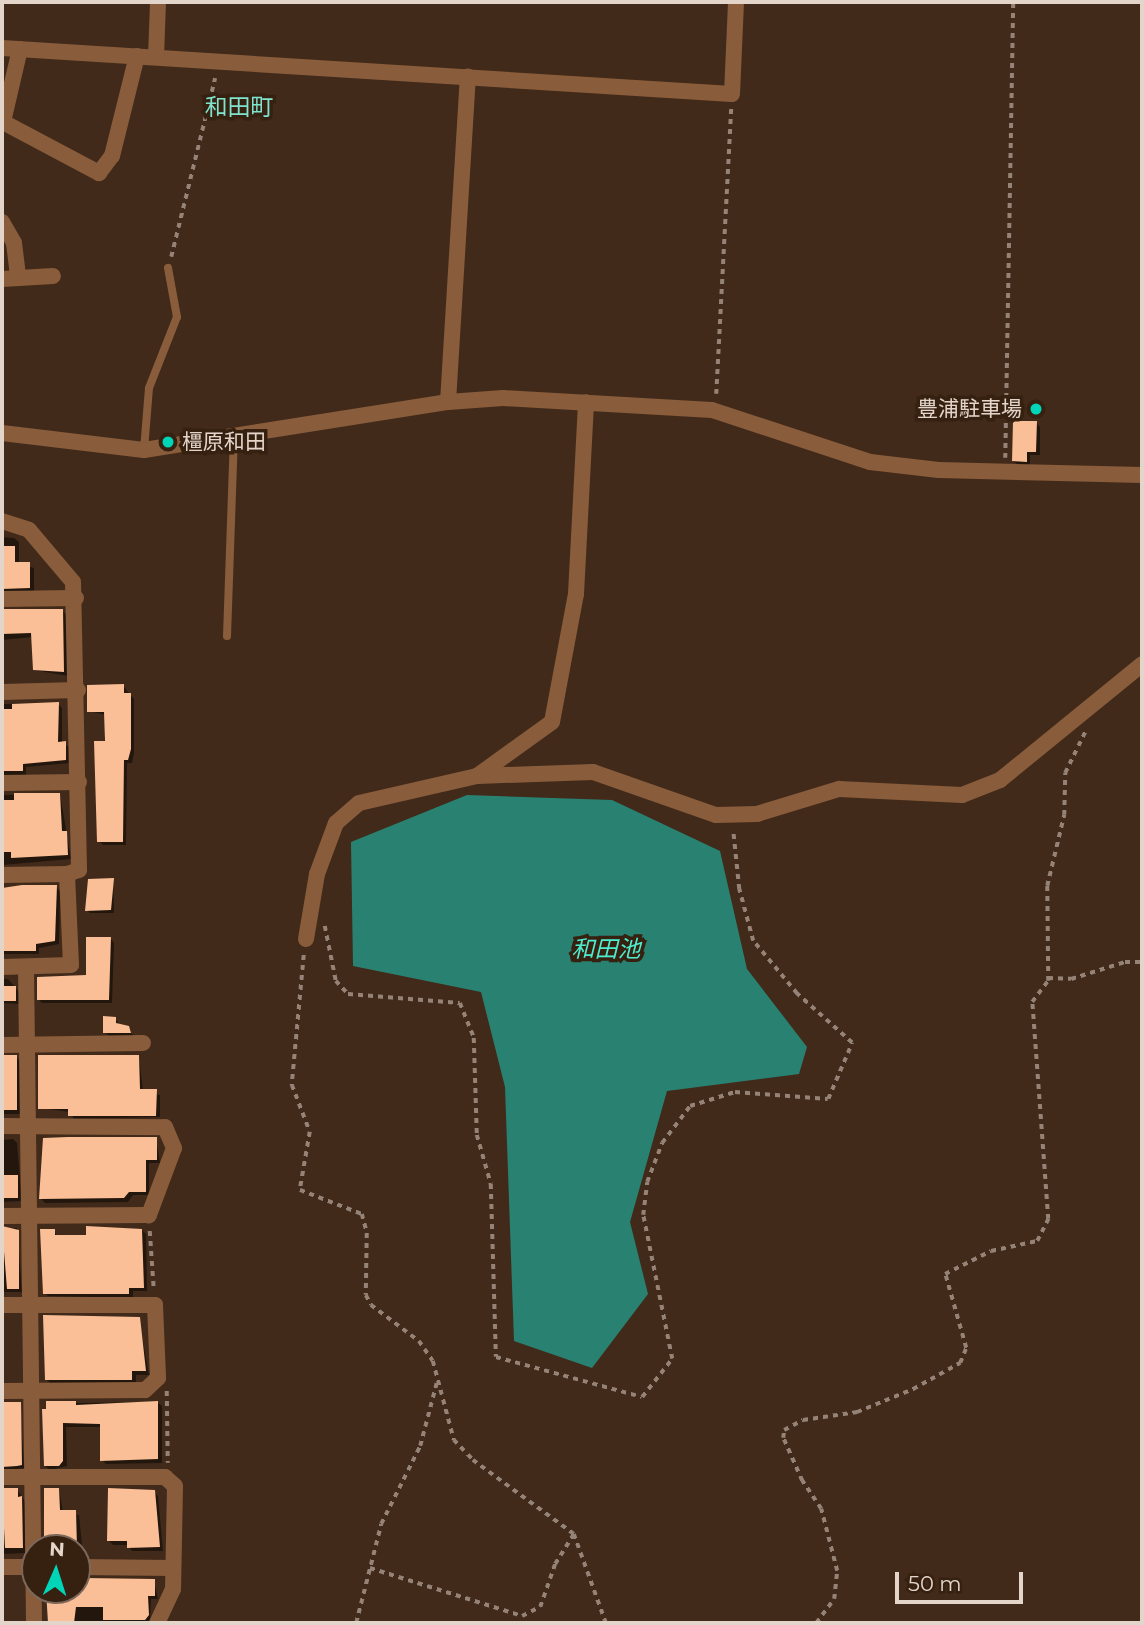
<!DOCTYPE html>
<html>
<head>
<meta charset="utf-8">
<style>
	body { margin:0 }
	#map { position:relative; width:1144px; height:1625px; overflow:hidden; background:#412a1a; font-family:Montserrat,"Noto Sans JP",sans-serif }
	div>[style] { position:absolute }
	.water>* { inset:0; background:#298271 }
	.shadow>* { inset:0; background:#0007 }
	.building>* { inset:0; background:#fabf96 }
	.path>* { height:3.5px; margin-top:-1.75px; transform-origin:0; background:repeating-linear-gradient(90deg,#968377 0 5px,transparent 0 10px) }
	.service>* { height:8px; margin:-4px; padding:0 4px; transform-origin:4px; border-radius:4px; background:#895c3b }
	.minor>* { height:16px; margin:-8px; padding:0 8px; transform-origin:8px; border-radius:8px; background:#895c3b }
	.dots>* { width:19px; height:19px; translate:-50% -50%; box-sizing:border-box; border:4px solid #362010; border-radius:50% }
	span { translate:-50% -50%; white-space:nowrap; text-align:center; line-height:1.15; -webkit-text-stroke:7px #362010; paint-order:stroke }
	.poi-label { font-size:21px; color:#e4d5cb }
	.right { translate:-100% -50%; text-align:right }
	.left { translate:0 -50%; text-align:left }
	.neighbourhood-label { font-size:23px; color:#7fe3cd }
	.water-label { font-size:23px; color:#4deed0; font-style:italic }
	.frame { position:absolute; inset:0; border:4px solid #e4d5cb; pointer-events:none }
	.north { position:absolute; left:21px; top:1534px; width:70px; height:70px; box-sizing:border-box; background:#362010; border:2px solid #7c685b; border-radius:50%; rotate:3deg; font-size:19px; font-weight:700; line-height:28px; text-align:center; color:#e4d5cb }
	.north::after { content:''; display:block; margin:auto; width:24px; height:32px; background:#00d5b7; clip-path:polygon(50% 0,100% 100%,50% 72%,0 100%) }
	.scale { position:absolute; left:895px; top:1572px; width:128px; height:32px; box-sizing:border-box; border:4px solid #e4d5cb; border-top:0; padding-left:9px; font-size:21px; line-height:24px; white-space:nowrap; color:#e4d5cb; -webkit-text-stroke:5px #362010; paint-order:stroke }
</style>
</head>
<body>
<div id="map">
	<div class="water">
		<div style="clip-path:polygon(467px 795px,612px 800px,720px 851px,747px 969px,807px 1047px,799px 1074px,667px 1091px,630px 1222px,648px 1294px,592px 1368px,514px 1341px,505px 1087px,481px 992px,353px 966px,351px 842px)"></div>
	</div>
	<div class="shadow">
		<div style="clip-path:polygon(1036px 423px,1040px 427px,1040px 455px,1030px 455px,1030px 465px,1018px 465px,1013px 461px)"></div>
		<div style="clip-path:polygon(2px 537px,14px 538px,19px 542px,19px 564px,34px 568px,34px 592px,2px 593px)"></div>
		<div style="clip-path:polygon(2px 611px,62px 611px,67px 615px,68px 676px,34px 670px,33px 637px,2px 640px)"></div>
		<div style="clip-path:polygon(123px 686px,134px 699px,134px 753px,132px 763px,127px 763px,126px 845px,103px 845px,99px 841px,106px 715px,89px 711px)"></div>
		<div style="clip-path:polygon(2px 704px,58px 704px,62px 708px,62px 743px,69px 747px,70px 763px,26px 767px,26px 776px,2px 777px)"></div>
		<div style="clip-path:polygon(60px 794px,71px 859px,2px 865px,2px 795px)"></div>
		<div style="clip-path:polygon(113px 880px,114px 913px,90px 913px,87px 910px)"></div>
		<div style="clip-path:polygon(56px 887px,60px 891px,59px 944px,39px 948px,39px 954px,2px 954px,2px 888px)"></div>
		<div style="clip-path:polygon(111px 939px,114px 943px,112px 1003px,42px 1003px,39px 1000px,88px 976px)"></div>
		<div style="clip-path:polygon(2px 979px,8px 979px,19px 992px,19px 1004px,2px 1003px)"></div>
		<div style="clip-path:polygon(115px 1018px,120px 1026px,135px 1036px,109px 1036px,105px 1032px)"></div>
		<div style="clip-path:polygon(16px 1057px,20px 1061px,21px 1114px,2px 1114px,2px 1058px)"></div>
		<div style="clip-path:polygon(139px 1057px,143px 1091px,160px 1095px,160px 1117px,74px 1119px,70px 1112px,40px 1108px)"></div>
		<div style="clip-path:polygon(13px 1139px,17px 1143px,22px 1201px,2px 1202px,2px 1140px)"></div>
		<div style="clip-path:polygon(156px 1139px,160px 1163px,149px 1163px,149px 1195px,133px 1195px,128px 1202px,45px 1203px,41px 1199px)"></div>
		<div style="clip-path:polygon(17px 1228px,22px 1292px,2px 1292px,2px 1229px)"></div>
		<div style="clip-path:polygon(142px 1230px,146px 1234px,147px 1291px,133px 1291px,133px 1298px,48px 1296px,44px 1292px,54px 1231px,58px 1237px,88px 1237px)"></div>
		<div style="clip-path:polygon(139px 1319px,149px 1375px,136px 1375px,136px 1383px,51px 1384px,46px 1379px)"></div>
		<div style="clip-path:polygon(157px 1402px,162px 1406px,162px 1463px,106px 1464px,102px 1460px,102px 1427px,66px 1427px,67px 1466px,50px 1470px,45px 1466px,44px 1411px,76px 1403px)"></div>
		<div style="clip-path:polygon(20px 1403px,24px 1468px,2px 1471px,2px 1404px)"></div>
		<div style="clip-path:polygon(2px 1488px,17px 1489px,25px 1502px,26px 1553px,2px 1554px)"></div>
		<div style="clip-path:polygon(59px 1489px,63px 1512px,79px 1515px,83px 1555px,77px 1555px,77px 1548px,47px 1548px)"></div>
		<div style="clip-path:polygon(154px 1492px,158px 1496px,163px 1551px,132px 1551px,128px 1545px,113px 1545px,109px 1541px)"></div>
		<div style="clip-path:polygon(154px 1581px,158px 1599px,151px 1599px,150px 1623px,48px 1623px,48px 1590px)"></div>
	</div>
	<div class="building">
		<div style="clip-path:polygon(1013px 421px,1037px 421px,1036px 452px,1027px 452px,1027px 462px,1012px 461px)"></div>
		<div style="clip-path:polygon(2px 546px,15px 546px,15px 562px,30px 562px,30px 588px,2px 589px)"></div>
		<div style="clip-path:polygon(2px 609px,63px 609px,64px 672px,33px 670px,31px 633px,2px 634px)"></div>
		<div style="clip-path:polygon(124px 684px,124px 693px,131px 693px,131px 749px,128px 760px,124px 760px,123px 842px,97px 842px,94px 741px,105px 741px,104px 712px,87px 712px,87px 685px)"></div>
		<div style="clip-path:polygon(59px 702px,58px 742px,66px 741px,66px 760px,23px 764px,23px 771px,2px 771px,2px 709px,12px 709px,12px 704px)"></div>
		<div style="clip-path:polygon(14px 793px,60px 793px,62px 831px,67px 831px,68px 855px,11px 858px,11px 852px,2px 852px,2px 800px,14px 800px)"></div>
		<div style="clip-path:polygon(114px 878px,111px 910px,85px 911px,88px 879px)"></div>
		<div style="clip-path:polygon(22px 885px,57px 885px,55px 941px,36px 944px,36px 951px,2px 951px,2px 888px)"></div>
		<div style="clip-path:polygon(86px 937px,111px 937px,109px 1000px,37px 1000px,37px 977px,86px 975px)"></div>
		<div style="clip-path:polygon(2px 986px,16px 986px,16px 1001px,2px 1001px)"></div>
		<div style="clip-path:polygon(103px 1016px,116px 1017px,116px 1023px,129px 1026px,131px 1033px,103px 1033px)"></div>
		<div style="clip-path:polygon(2px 1055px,17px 1055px,17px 1110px,3px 1110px)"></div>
		<div style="clip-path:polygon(38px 1055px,139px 1055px,140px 1089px,157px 1089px,156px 1116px,68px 1116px,68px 1109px,38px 1109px)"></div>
		<div style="clip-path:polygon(68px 1137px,157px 1137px,157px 1160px,146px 1160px,146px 1192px,129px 1192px,124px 1198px,39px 1199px,43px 1138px)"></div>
		<div style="clip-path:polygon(2px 1175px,18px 1175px,18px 1198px,2px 1198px)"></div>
		<div style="clip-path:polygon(2px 1226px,19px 1230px,19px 1289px,7px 1289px)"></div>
		<div style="clip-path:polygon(86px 1226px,142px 1229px,144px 1288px,129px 1288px,129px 1294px,43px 1294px,40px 1229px,55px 1229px,55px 1235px,86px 1235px)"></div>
		<div style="clip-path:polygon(43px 1315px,140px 1317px,146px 1371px,132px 1371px,132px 1380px,45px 1380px)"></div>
		<div style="clip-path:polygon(46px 1401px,76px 1401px,76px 1405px,158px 1401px,158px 1459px,100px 1461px,100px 1424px,63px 1423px,63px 1461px,59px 1466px,44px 1466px,42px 1409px,46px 1409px)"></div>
		<div style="clip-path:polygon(2px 1402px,21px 1402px,22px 1465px,17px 1466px,2px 1467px)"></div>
		<div style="clip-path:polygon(2px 1488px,18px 1488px,18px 1497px,22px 1496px,23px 1548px,5px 1548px)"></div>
		<div style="clip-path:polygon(44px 1488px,59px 1488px,60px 1510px,76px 1510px,77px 1548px,44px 1548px)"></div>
		<div style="clip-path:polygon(108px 1488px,155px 1490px,160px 1547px,127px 1548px,127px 1541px,107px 1541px)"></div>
		<div style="clip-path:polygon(83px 1578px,155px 1579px,155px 1596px,148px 1596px,149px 1615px,145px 1620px,103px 1620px,103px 1607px,76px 1607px,74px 1623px,48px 1623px,46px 1590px,83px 1590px)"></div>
	</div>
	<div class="path">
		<div style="left:171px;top:257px;width:184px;rotate:-76.2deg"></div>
		<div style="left:716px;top:394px;width:286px;rotate:-87deg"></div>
		<div style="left:1005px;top:458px;width:456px;rotate:-89deg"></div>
		<div style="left:325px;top:926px;width:56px;rotate:78.7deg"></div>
		<div style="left:336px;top:981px;width:18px;rotate:47deg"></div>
		<div style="left:348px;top:994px;width:112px;rotate:4.6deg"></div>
		<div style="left:460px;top:1003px;width:38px;rotate:68deg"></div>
		<div style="left:474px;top:1038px;width:97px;rotate:88.2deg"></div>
		<div style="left:477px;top:1135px;width:51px;rotate:74.1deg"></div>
		<div style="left:491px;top:1184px;width:173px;rotate:88.3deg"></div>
		<div style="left:496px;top:1357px;width:151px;rotate:15.3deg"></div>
		<div style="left:642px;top:1397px;width:48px;rotate:-51.7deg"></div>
		<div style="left:672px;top:1359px;width:147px;rotate:-101.4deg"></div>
		<div style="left:643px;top:1215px;width:33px;rotate:-83deg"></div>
		<div style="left:647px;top:1182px;width:42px;rotate:-69deg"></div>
		<div style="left:662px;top:1143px;width:46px;rotate:-52.9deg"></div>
		<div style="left:690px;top:1106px;width:47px;rotate:-17.3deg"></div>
		<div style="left:735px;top:1092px;width:93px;rotate:4.3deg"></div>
		<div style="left:828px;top:1099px;width:61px;rotate:-66.8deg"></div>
		<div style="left:852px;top:1043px;width:74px;rotate:-138.3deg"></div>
		<div style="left:797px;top:994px;width:69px;rotate:-129.7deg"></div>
		<div style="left:753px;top:941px;width:54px;rotate:-105.1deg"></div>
		<div style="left:739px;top:889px;width:58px;rotate:-95.9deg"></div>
		<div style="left:304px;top:955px;width:131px;rotate:95.3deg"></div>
		<div style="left:292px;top:1085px;width:50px;rotate:69deg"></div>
		<div style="left:310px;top:1132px;width:59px;rotate:99.8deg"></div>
		<div style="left:300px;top:1190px;width:66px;rotate:21.2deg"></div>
		<div style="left:362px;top:1214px;width:20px;rotate:75deg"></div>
		<div style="left:367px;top:1233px;width:62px;rotate:90.9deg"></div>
		<div style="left:366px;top:1295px;width:11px;rotate:63deg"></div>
		<div style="left:371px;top:1305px;width:60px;rotate:36.9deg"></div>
		<div style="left:419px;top:1341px;width:24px;rotate:55deg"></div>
		<div style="left:433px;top:1361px;width:82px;rotate:75.1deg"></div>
		<div style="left:454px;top:1440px;width:28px;rotate:46deg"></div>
		<div style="left:473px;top:1460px;width:125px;rotate:36.2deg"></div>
		<div style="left:574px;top:1534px;width:95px;rotate:70.2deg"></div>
		<div style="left:1048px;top:978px;width:23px;rotate:2deg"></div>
		<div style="left:1071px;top:979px;width:57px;rotate:-17.5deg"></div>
		<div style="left:1125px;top:962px;width:17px"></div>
		<div style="left:150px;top:1231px;width:58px;rotate:86.1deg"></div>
		<div style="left:167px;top:1391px;width:72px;rotate:89.2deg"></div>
		<div style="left:370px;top:1568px;width:159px;rotate:17.5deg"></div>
		<div style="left:522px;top:1616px;width:20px;rotate:-27deg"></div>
		<div style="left:540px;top:1607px;width:46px;rotate:-70.8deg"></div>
		<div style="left:555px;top:1564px;width:36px;rotate:-58deg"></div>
		<div style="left:356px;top:1623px;width:102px;rotate:-75.8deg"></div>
		<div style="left:381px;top:1524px;width:87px;rotate:-63.4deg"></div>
		<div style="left:420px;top:1446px;width:67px;rotate:-75.3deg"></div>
		<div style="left:816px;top:1623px;width:30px;rotate:-53deg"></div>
		<div style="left:834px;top:1599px;width:28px;rotate:-84deg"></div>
		<div style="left:837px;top:1571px;width:64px;rotate:-104.5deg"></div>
		<div style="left:821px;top:1509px;width:34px;rotate:-124deg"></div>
		<div style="left:802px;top:1481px;width:47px;rotate:-113.8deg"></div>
		<div style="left:783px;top:1438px;width:8px;rotate:-83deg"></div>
		<div style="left:784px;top:1430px;width:21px;rotate:-28deg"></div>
		<div style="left:803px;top:1420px;width:55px;rotate:-8.4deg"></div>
		<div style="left:857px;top:1412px;width:61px;rotate:-22.3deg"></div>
		<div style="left:913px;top:1389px;width:54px;rotate:-29deg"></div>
		<div style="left:960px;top:1363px;width:16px;rotate:-68deg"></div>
		<div style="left:966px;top:1348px;width:77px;rotate:-105.8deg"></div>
		<div style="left:945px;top:1274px;width:51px;rotate:-26.6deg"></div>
		<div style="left:991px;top:1251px;width:47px;rotate:-12.3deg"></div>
		<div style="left:1037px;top:1241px;width:25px;rotate:-63deg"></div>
		<div style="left:1048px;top:1219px;width:218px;rotate:-94.2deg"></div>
		<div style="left:1032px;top:1002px;width:26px;rotate:-53deg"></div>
		<div style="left:1048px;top:981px;width:95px;rotate:-90.6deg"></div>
		<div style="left:1047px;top:886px;width:73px;rotate:-76.5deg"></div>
		<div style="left:1064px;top:815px;width:42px;rotate:-88.6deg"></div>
		<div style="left:1065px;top:773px;width:46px;rotate:-64deg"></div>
	</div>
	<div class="service">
		<div style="left:144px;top:450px;width:62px;rotate:-85.4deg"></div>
		<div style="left:149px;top:388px;width:76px;rotate:-68.5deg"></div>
		<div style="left:177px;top:317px;width:50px;rotate:-100.4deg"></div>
		<div style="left:227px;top:636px;width:198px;rotate:-88deg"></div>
	</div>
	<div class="minor">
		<div style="left:2px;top:48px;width:731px;rotate:3.61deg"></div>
		<div style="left:732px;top:94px;width:92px;rotate:-87.5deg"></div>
		<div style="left:20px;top:49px;width:75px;rotate:103.1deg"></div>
		<div style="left:3px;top:122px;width:109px;rotate:28deg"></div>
		<div style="left:99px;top:173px;width:21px;rotate:-53deg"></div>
		<div style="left:112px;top:156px;width:103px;rotate:-76deg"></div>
		<div style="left:156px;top:57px;width:55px;rotate:-87.9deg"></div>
		<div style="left:2px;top:222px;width:24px;rotate:60deg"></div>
		<div style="left:14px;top:243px;width:35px;rotate:83deg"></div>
		<div style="left:2px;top:279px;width:51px;rotate:-3.4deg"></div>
		<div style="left:448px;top:402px;width:326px;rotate:-86.5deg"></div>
		<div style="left:2px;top:433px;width:143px;rotate:6.8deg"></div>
		<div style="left:144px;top:450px;width:308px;rotate:-9deg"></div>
		<div style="left:448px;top:402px;width:55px;rotate:-4.2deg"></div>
		<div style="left:503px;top:398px;width:209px;rotate:3.3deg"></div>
		<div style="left:712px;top:410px;width:166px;rotate:18.2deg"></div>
		<div style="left:870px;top:462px;width:69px;rotate:6.6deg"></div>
		<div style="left:939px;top:470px;width:203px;rotate:1.4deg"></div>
		<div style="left:2px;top:521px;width:28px;rotate:18deg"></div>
		<div style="left:29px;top:530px;width:68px;rotate:49.8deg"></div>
		<div style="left:73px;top:582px;width:288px;rotate:88.8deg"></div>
		<div style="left:79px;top:870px;width:13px;rotate:162deg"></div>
		<div style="left:67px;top:874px;width:91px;rotate:87.5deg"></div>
		<div style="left:71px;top:965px;width:69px;rotate:178.3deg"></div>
		<div style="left:2px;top:599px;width:74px;rotate:-0.8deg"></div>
		<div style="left:2px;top:692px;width:76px;rotate:-1.5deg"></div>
		<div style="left:477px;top:776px;width:116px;rotate:-2deg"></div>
		<div style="left:593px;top:772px;width:130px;rotate:19.3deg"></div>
		<div style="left:716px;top:815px;width:41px;rotate:-1.4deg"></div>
		<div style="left:757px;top:814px;width:86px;rotate:-17deg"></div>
		<div style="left:839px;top:789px;width:123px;rotate:2.8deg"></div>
		<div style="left:962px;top:795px;width:41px;rotate:-21.5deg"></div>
		<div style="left:1000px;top:780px;width:183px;rotate:-39.2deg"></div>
		<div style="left:2px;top:783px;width:77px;rotate:-0.7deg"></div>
		<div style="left:2px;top:875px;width:65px;rotate:-0.9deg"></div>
		<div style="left:306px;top:939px;width:66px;rotate:-80.4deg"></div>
		<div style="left:317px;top:874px;width:54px;rotate:-69.6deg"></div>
		<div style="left:336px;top:823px;width:30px;rotate:-41deg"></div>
		<div style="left:359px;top:803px;width:121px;rotate:-12.9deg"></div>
		<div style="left:477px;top:776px;width:92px;rotate:-35.8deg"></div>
		<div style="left:552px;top:722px;width:130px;rotate:-79.4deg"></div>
		<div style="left:576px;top:594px;width:192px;rotate:-87deg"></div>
		<div style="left:26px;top:967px;width:656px;rotate:89.3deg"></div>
		<div style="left:2px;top:1045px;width:141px;rotate:-0.8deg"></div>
		<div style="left:2px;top:1126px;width:163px;rotate:0.4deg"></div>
		<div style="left:165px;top:1127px;width:23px;rotate:67deg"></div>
		<div style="left:174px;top:1148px;width:72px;rotate:110.5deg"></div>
		<div style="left:149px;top:1215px;width:147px;rotate:179.6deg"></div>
		<div style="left:2px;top:1305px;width:153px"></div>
		<div style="left:155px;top:1305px;width:73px;rotate:87.6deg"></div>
		<div style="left:158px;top:1378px;width:18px;rotate:137deg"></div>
		<div style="left:145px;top:1390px;width:143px;rotate:179.6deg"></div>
		<div style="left:2px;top:1477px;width:163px"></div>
		<div style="left:165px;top:1477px;width:13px;rotate:42deg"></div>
		<div style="left:175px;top:1486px;width:103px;rotate:91.1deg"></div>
		<div style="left:173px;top:1589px;width:38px;rotate:115deg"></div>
		<div style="left:2px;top:1567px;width:33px"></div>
		<div style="left:77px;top:1567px;width:96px;rotate:0.6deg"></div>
	</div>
	<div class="dots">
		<div style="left:1036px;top:409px;background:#00d5b7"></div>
		<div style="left:168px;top:442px;background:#00d5b7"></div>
	</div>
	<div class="poi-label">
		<span class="right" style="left:1022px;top:409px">豊浦駐車場</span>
		<span class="left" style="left:182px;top:442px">橿原和田</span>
	</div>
	<div class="neighbourhood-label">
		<span style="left:239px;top:107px">和田町</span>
	</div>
	<div class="water-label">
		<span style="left:606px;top:949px">和田池</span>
	</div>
	<div class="frame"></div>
	<div class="north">N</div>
	<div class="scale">50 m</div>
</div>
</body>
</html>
